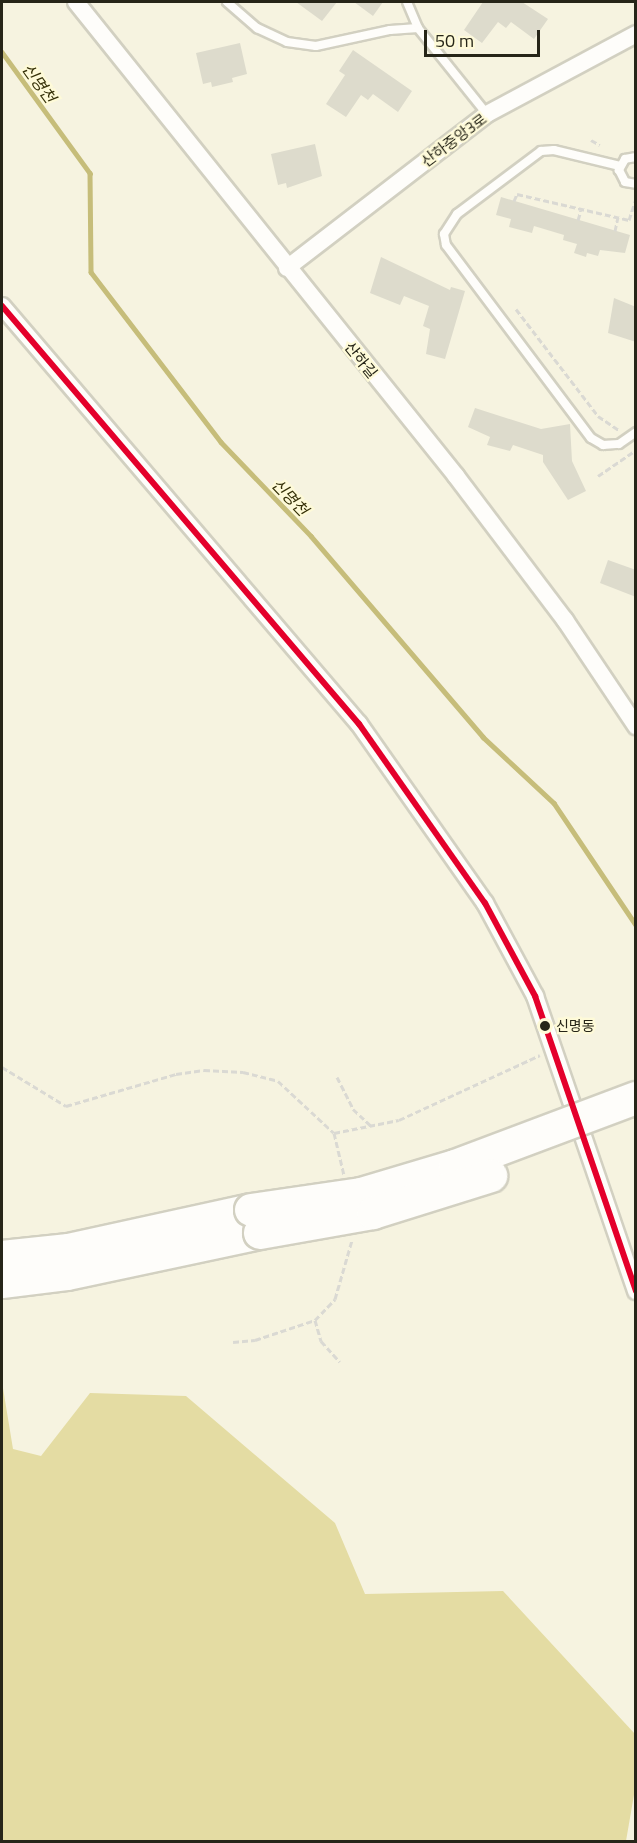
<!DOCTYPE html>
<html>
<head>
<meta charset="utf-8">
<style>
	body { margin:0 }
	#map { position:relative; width:637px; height:1843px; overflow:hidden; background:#f6f3e0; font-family:"Titillium Web","Noto Sans KR",sans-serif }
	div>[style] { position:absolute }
	.forest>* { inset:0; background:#e4dca3 }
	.stream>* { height:4.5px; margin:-2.25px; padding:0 2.25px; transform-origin:2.25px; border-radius:2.25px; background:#c6bd7a }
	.building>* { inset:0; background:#dddbcc }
	.path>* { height:3px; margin-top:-1.5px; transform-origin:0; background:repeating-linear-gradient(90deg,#dad9d3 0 6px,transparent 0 9px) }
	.roads { filter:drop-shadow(2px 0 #d2d0c1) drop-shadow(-2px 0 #d2d0c1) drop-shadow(0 2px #d2d0c1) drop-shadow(0 -2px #d2d0c1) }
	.lane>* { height:8px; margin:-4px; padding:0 4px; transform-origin:4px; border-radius:4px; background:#fefdfa }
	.street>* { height:16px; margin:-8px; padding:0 8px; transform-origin:8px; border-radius:8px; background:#fefdfa }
	.highway>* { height:32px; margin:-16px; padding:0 16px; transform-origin:16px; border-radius:16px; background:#fefdfa }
	.bridges { filter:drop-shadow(2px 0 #d2d0c1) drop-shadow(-2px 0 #d2d0c1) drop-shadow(0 2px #d2d0c1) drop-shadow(0 -2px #d2d0c1) }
	.highway-bridge>* { height:32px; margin:-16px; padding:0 16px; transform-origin:16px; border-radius:16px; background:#fefdfa }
	.bus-1>* { height:6px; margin:-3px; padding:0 3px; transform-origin:3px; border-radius:3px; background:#e4002b }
	.dots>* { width:16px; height:16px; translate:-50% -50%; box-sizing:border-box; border:3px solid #fefad8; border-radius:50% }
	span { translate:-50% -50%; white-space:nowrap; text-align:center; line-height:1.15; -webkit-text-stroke:4.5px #fefad8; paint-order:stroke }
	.bus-label { font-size:14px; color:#262518 }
	.left { translate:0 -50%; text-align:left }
	.street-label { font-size:15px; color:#262518 }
	.water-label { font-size:16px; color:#353008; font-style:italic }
	.frame { position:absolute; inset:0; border:3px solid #262518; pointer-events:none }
	.scale { position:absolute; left:424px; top:30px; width:116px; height:27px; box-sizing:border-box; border:3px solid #262518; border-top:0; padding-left:8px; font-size:18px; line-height:21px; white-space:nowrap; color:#262518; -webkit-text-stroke:4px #fefad8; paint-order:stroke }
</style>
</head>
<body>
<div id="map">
	<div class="forest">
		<div style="clip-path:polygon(2px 1382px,13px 1449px,41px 1456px,90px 1393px,186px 1396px,335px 1523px,365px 1594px,503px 1591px,635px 1734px,635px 1789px,626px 1841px,2px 1841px)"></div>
	</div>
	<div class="stream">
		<div style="left:2px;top:52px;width:150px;rotate:54deg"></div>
		<div style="left:90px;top:173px;width:99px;rotate:89.4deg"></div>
		<div style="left:91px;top:272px;width:214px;rotate:52.6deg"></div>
		<div style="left:221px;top:442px;width:130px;rotate:46.2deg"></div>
		<div style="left:311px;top:536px;width:265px;rotate:49.4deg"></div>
		<div style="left:483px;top:737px;width:97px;rotate:42.9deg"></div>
		<div style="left:554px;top:803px;width:147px;rotate:56.1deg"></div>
	</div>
	<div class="building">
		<div style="clip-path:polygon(296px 2px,337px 2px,322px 21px)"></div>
		<div style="clip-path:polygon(354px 2px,383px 2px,373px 16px)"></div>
		<div style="clip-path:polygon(483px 2px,522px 2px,548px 19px,534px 39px,511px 22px,506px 28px,498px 22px,482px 43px,464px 30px)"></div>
		<div style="clip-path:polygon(240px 43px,247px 74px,232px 78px,233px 82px,212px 87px,211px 82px,203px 84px,196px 53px)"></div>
		<div style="clip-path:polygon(353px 50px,412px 91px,398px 112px,373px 94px,368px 100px,361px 95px,346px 117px,326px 104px,345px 75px,339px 71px)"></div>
		<div style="clip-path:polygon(315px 144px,322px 176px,287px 188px,286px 183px,278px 185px,271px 154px)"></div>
		<div style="clip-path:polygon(501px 197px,630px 235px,625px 253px,600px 250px,598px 256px,587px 253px,586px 257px,574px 253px,577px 244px,563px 240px,564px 235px,534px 226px,532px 233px,509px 227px,511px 219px,496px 215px)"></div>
		<div style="clip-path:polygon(381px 257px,450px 290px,451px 287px,465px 291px,445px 359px,426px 354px,430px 329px,423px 326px,429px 306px,404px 296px,400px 305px,370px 293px)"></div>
		<div style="clip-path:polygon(614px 298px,636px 307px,636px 342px,608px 333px)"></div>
		<div style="clip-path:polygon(475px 408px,541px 429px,570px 424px,572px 461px,586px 491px,568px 500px,543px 462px,543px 455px,513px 445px,510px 451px,487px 445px,490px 437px,468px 427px)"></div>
		<div style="clip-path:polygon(608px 560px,636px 570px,636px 597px,600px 583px)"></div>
	</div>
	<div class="path">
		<div style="left:591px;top:140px;width:10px;rotate:29deg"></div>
		<div style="left:514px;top:201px;width:8px;rotate:-67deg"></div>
		<div style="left:517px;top:194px;width:115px;rotate:13.1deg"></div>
		<div style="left:629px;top:220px;width:23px;rotate:-72deg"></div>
		<div style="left:578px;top:220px;width:10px;rotate:-73deg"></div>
		<div style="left:615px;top:231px;width:14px;rotate:-78deg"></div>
		<div style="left:516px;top:309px;width:135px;rotate:52.5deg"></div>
		<div style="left:598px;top:416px;width:25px;rotate:34deg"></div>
		<div style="left:598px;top:476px;width:46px;rotate:-34.4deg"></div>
		<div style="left:2px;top:1067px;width:75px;rotate:31.4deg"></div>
		<div style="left:66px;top:1106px;width:115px;rotate:-16.2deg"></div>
		<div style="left:176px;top:1074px;width:28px;rotate:-8deg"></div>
		<div style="left:204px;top:1070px;width:39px;rotate:3deg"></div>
		<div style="left:243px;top:1072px;width:36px;rotate:14deg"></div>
		<div style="left:278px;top:1081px;width:76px;rotate:42.9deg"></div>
		<div style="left:334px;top:1133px;width:66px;rotate:-11.3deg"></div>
		<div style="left:399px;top:1120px;width:155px;rotate:-24.7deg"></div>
		<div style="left:337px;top:1077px;width:36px;rotate:63deg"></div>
		<div style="left:353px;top:1109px;width:25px;rotate:43deg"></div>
		<div style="left:334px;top:1133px;width:43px;rotate:76.6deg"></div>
		<div style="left:315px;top:1320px;width:22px;rotate:74deg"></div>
		<div style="left:321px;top:1341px;width:28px;rotate:48deg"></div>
		<div style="left:233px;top:1342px;width:22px;rotate:-5deg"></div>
		<div style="left:255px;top:1340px;width:63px;rotate:-18.4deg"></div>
		<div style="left:315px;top:1320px;width:29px;rotate:-46deg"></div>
		<div style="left:335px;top:1299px;width:61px;rotate:-73.9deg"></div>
	</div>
	<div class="roads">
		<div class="lane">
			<div style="left:227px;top:2px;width:40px;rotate:41deg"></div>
			<div style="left:257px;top:28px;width:33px;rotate:25deg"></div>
			<div style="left:287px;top:42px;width:29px;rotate:8deg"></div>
			<div style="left:316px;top:46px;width:76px;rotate:-12.2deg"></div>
			<div style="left:390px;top:30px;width:28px;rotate:-4deg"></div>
			<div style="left:407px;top:2px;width:28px;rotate:67deg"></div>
			<div style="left:418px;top:28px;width:110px;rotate:51.3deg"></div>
			<div style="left:636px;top:157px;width:11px;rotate:170deg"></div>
			<div style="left:625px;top:159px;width:13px;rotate:119deg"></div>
			<div style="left:619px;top:170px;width:13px;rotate:63deg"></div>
			<div style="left:625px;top:182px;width:11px;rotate:10deg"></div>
			<div style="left:620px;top:166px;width:68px;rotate:-166.4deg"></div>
			<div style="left:554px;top:150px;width:13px;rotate:176deg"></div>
			<div style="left:541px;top:151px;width:105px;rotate:143.1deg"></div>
			<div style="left:457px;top:214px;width:24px;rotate:123deg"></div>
			<div style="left:444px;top:234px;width:11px;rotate:80deg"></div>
			<div style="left:446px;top:245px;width:241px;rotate:53.1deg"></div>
			<div style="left:591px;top:438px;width:14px;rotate:30deg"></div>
			<div style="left:603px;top:445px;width:16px;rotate:-4deg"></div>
			<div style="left:619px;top:444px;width:21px;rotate:-35deg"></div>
		</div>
		<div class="street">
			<div style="left:76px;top:2px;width:608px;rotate:51.28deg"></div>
			<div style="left:456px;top:476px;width:181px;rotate:52.9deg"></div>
			<div style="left:565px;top:620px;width:128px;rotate:56.2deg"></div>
			<div style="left:287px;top:268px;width:252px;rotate:-37.6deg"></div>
			<div style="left:487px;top:114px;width:169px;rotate:-28.2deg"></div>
			<div style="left:2px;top:306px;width:550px;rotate:49.5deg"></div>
			<div style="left:359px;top:724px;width:219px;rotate:54.9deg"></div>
			<div style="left:485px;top:903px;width:106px;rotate:61.7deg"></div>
			<div style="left:535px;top:996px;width:312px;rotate:71.1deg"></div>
		</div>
		<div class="highway">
			<div style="left:2px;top:1257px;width:67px;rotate:-6deg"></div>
			<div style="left:69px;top:1250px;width:186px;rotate:-12.4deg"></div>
			<div style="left:2px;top:1282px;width:65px;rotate:-7deg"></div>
			<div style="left:67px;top:1274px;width:197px;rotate:-12deg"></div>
		</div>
	</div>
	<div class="bridges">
		<div class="highway-bridge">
			<div style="left:251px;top:1210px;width:111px;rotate:-8.3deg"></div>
			<div style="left:361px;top:1194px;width:98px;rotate:-16.6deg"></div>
			<div style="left:455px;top:1166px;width:193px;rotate:-20.6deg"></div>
			<div style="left:260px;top:1233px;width:115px;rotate:-10deg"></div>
			<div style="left:373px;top:1213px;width:124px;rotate:-17.4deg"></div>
		</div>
	</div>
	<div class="bus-1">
		<div style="left:2px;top:306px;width:550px;rotate:49.5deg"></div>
		<div style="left:359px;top:724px;width:219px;rotate:54.9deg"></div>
		<div style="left:485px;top:903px;width:106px;rotate:61.7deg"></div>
		<div style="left:535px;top:996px;width:312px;rotate:71.1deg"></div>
	</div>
	<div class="dots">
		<div style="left:545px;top:1026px;background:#262518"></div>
	</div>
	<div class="bus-label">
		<span class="left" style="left:556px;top:1026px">신명동</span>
	</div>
	<div class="street-label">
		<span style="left:454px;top:140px;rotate:-37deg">산하중앙3로</span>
		<span style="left:361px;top:360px;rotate:51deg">산하길</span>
	</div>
	<div class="water-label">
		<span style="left:39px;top:83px;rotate:54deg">신명천</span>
		<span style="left:290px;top:497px;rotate:46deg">신명천</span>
	</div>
	<div class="frame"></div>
	<div class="scale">50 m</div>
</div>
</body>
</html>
